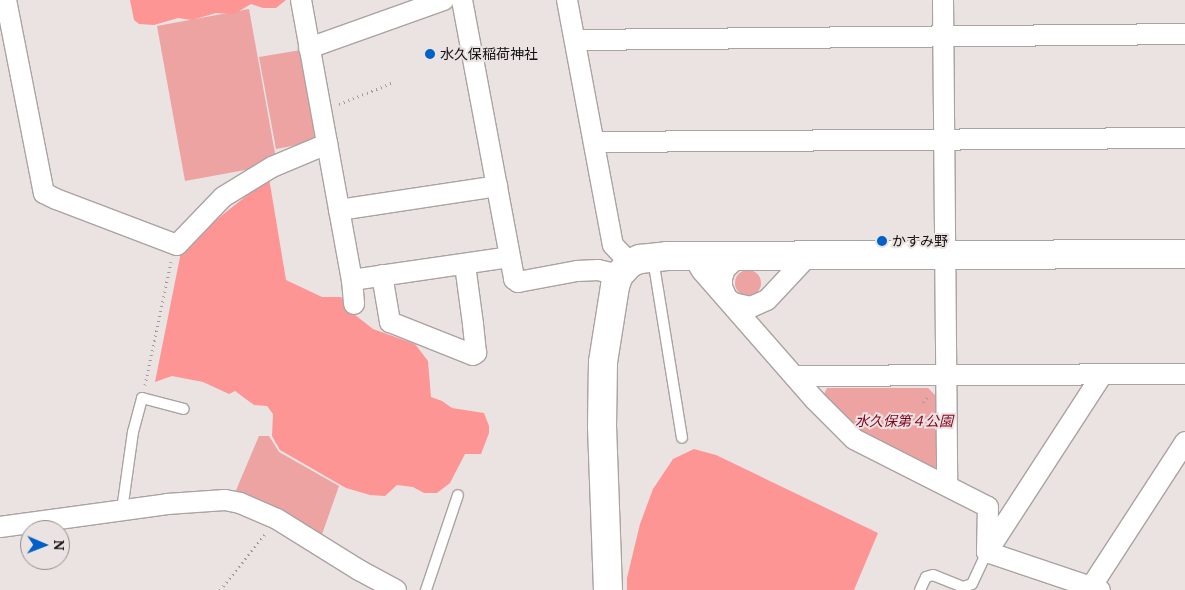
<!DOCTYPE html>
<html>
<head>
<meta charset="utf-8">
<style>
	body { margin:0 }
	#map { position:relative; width:1185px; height:590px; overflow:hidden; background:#ebe2e2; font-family:Lora,"Noto Sans JP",serif }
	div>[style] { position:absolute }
	.green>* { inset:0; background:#eca3a1 }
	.round { border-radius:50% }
	.forest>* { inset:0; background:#fd9595 }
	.path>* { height:3px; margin-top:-1.5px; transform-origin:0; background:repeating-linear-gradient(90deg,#a19a9a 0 1px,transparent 0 5px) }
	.roads { filter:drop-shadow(1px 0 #aba3a2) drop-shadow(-1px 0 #aba3a2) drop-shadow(0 1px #aba3a2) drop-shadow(0 -1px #aba3a2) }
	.lane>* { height:10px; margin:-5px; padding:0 5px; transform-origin:5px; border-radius:5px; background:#fff }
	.street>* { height:20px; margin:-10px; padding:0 10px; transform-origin:10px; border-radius:10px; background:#fff }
	.secondary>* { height:28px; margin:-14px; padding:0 14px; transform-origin:14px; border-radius:14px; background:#fff }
	.dots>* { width:14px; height:14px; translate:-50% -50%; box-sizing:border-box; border:2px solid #ebe2e2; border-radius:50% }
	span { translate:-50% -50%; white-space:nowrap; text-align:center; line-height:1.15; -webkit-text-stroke:4px #ebe2e2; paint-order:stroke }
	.poi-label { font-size:14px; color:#141111 }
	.left { translate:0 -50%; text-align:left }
	.park-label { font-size:14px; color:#84021e; font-style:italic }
	.north { position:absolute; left:20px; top:520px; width:50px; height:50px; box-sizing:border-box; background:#ebe2e2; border:1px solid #958e8e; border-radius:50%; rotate:91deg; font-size:14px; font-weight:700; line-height:20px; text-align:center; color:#141111 }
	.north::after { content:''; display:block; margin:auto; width:18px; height:22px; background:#0260c9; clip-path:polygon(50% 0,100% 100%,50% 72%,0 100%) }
</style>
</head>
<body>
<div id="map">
	<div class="green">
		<div style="clip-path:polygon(249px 9px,276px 159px,256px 168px,185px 181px,157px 26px)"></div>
		<div style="clip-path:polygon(301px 50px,318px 141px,276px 149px,259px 57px)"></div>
		<div class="round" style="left:735px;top:270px;width:26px;height:26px"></div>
		<div style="clip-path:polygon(827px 388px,928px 388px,938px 398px,937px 468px,930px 472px,860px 437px,823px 396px)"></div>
		<div style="clip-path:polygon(259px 436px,269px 436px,279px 452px,339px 486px,320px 540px,234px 495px)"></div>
	</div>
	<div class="forest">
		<div style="clip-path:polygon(130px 0,286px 0,276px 8px,263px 8px,251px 4px,234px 14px,216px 13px,192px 20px,178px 18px,154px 25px,139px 24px,134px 20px)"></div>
		<div style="clip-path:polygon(269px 178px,286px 280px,322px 297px,341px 297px,350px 311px,373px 329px,415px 344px,428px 361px,431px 397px,442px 401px,452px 408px,484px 413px,489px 426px,489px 433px,481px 454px,465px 454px,450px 483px,437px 493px,424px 493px,413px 487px,397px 485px,385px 496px,370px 495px,346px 488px,280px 450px,272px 436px,273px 414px,267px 406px,254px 405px,235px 391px,229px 394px,203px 382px,172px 376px,155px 382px,182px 247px)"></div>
		<div style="clip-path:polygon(694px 449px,716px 455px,878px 533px,854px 590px,627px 590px,627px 578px,640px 524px,653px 489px,673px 459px)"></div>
	</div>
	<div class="path">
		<div style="left:339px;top:104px;width:59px;rotate:-21.8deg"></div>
		<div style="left:145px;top:385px;width:126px;rotate:-78.1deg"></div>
		<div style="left:923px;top:402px;width:8px;rotate:-50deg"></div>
		<div style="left:220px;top:590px;width:73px;rotate:-51.1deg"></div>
	</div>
	<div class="roads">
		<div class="lane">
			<div style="left:653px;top:259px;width:181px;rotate:80.8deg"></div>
			<div style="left:122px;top:510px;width:79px;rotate:-82deg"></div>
			<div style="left:133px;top:432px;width:35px;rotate:-75deg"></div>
			<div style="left:142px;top:398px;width:43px;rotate:14.7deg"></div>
			<div style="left:426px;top:590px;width:100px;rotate:-71.4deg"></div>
			<div style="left:920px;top:590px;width:14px;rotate:-65deg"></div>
			<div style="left:926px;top:577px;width:7px;rotate:-16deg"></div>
			<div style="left:933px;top:575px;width:32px;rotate:22deg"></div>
			<div style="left:963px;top:587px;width:9px;rotate:-18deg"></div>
			<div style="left:972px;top:584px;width:35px;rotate:-65deg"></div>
		</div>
		<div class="street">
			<div style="left:6px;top:0;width:197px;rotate:78.9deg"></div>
			<div style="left:44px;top:193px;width:13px;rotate:27deg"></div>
			<div style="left:56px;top:199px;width:129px;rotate:20.8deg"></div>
			<div style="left:177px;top:245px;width:66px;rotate:-46.2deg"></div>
			<div style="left:223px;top:197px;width:57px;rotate:-31.5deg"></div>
			<div style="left:272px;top:167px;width:60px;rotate:-22.7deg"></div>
			<div style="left:301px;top:0;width:285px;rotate:79.7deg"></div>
			<div style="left:352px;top:280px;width:24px;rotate:85deg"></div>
			<div style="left:462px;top:0;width:284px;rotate:79.4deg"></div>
			<div style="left:514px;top:279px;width:5px;rotate:37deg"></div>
			<div style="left:518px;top:282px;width:60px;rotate:-10.6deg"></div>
			<div style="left:577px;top:271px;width:21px;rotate:-3deg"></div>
			<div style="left:598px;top:270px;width:22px;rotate:13deg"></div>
			<div style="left:567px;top:0;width:249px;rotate:79.4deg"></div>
			<div style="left:613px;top:245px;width:25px;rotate:47deg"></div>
			<div style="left:943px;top:0;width:484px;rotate:89.5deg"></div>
			<div style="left:575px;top:40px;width:610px;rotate:-0.56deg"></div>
			<div style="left:309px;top:48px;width:143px;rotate:-19.6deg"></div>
			<div style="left:594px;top:142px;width:591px;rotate:-0.39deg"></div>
			<div style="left:339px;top:210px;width:160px;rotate:-8.6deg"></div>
			<div style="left:693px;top:256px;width:17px;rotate:59deg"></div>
			<div style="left:702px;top:271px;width:171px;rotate:48.8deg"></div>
			<div style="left:815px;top:400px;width:55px;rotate:45deg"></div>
			<div style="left:854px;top:439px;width:150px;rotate:26.9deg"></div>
			<div style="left:988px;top:507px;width:45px;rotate:91.3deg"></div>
			<div style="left:739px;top:256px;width:19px;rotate:137deg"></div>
			<div style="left:725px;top:269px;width:9px;rotate:108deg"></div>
			<div style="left:722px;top:278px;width:9px;rotate:90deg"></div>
			<div style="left:722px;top:287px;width:12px;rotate:66deg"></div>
			<div style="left:727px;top:298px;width:8px;rotate:40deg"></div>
			<div style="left:733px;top:303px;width:18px;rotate:13deg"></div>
			<div style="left:751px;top:307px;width:17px;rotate:-24deg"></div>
			<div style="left:767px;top:300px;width:60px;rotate:-47deg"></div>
			<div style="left:382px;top:275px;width:48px;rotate:80.3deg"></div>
			<div style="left:390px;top:322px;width:89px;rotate:21.7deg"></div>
			<div style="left:473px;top:355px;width:4px;rotate:-34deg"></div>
			<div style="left:476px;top:353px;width:29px;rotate:-96deg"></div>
			<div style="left:473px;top:324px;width:60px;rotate:-97.7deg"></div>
			<div style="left:352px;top:280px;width:159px;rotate:-8.3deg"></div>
			<div style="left:795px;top:376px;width:390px;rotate:-0.3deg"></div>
			<div style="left:0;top:527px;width:169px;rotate:-7.8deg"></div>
			<div style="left:167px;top:504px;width:58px;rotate:-3.9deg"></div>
			<div style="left:225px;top:500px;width:15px;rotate:11deg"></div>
			<div style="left:240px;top:503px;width:40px;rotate:23.4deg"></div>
			<div style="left:277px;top:519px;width:97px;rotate:31.9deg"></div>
			<div style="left:359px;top:570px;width:42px;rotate:28.4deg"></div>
			<div style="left:987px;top:552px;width:211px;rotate:-57deg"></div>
			<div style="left:987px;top:552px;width:119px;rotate:18.6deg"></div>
			<div style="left:1091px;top:587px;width:173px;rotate:-57deg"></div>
		</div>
		<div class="secondary">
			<div style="left:608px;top:590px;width:164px;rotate:-92.1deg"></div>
			<div style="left:602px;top:426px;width:64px;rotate:-89.1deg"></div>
			<div style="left:603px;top:362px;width:77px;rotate:-81deg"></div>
			<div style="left:615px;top:286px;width:12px;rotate:-70deg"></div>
			<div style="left:619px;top:275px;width:16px;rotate:-47deg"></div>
			<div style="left:630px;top:263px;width:11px;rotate:-22deg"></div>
			<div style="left:640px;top:259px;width:27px;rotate:-6deg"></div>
			<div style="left:667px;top:256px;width:518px;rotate:-0.22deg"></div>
		</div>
	</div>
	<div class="dots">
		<div style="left:430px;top:54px;background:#0260c9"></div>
		<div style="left:882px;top:241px;background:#0260c9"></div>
	</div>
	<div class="poi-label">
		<span class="left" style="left:440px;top:54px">水久保稲荷神社</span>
		<span class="left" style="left:892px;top:241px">かすみ野</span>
	</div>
	<div class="park-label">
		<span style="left:904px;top:421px">水久保第４公園</span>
	</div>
	<div class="north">N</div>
</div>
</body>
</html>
